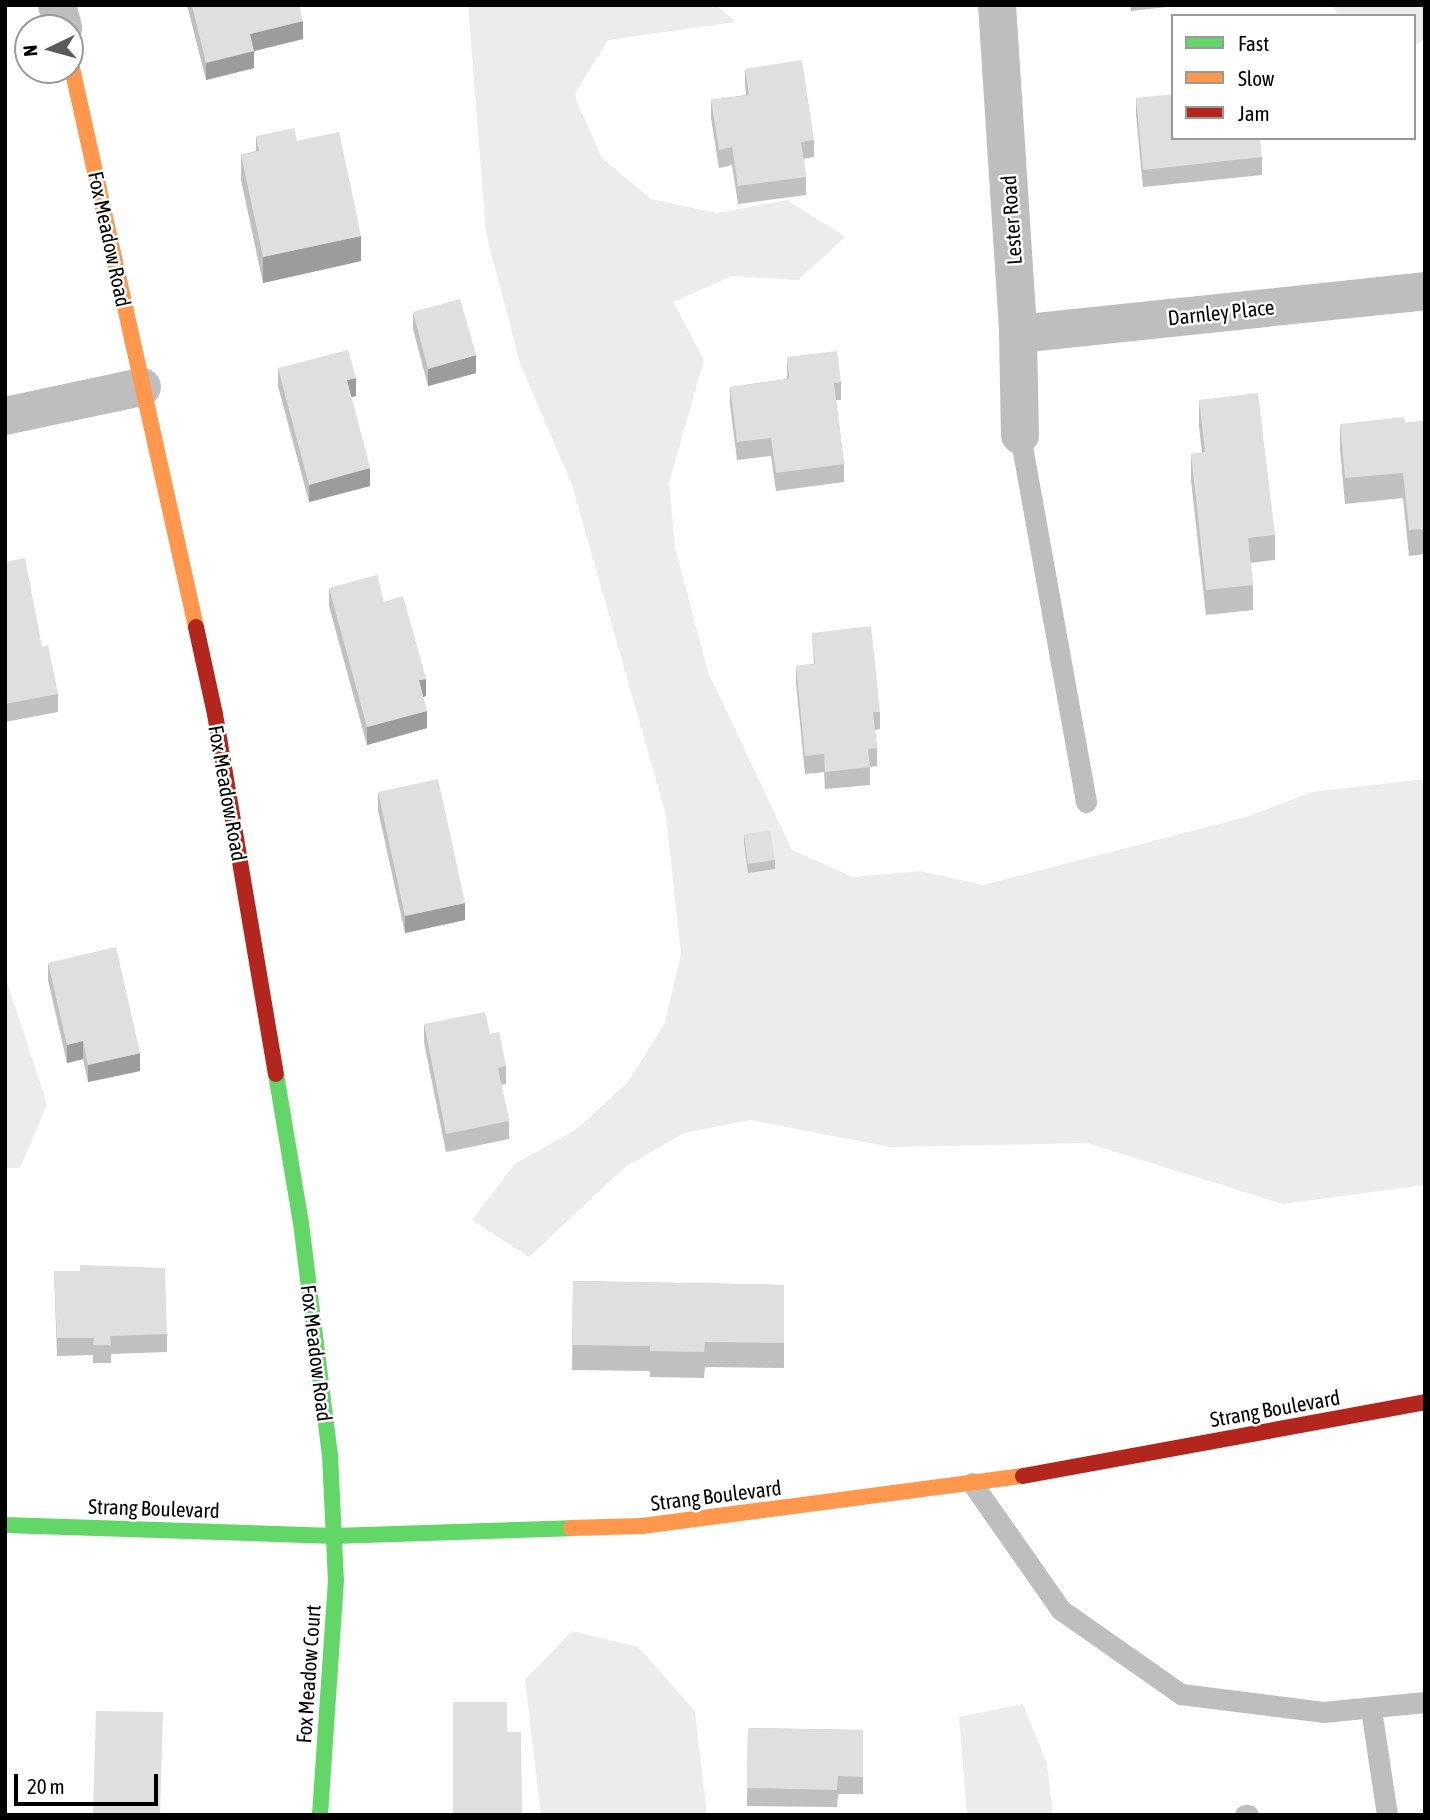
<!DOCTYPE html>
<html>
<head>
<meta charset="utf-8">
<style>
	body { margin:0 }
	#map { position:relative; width:1430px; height:1820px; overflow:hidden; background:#fff; font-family:"Asap Condensed",sans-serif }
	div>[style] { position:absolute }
	.green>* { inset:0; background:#ececec }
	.lane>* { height:21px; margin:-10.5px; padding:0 10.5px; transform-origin:10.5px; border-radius:10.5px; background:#bebebe }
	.street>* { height:38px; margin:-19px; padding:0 19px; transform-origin:19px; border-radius:19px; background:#bebebe }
	.fast>* { height:16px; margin:-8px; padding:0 8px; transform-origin:8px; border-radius:8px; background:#63d668 }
	.slow>* { height:16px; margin:-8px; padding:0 8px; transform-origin:8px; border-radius:8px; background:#ff974d }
	.jam>* { height:16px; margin:-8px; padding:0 8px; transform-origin:8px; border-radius:8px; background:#b3261e }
	.wall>* { inset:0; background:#c0c0c0 }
	.shaded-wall>* { inset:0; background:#9c9c9c }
	.building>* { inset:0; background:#dfdfdf }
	span { translate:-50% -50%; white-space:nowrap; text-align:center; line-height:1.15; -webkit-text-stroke:5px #fff; paint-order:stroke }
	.street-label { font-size:21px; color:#000 }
	.frame { position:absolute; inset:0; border:7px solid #000; pointer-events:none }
	.legend { position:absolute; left:1171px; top:14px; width:245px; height:126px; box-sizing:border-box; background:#fff; border:2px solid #999; margin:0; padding:9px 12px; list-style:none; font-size:21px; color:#000 }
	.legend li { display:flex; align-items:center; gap:14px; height:35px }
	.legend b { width:35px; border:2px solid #999 }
	.north { position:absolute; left:14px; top:14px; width:70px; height:70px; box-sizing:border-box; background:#fff; border:2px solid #999; border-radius:50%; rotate:265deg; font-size:19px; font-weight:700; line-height:28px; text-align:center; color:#000 }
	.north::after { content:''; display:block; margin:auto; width:24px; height:32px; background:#595959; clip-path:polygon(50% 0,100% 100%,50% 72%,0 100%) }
	.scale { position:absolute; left:14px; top:1774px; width:144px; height:32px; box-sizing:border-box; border:4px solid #000; border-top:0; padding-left:9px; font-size:21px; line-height:24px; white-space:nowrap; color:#000; -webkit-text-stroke:5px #fff; paint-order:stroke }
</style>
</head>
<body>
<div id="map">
	<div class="green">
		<div style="clip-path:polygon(468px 5px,716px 5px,736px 22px,608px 40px,574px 95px,602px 158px,651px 199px,717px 213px,787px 200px,845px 237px,798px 280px,732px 276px,673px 302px,704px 360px,669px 483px,675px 548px,708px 672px,792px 850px,853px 877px,920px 871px,983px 885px,1246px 817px,1312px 792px,1425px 779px,1425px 1185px,1283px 1204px,1087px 1143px,890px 1147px,751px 1120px,684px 1133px,625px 1167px,529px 1257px,472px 1220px,515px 1164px,577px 1129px,628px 1082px,665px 1023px,681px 954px,666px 815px,572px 485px,520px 363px,486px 233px)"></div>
		<div style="clip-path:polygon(1331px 5px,1425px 5px,1425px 38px,1414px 47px,1414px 16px,1340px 16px)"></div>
		<div style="clip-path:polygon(5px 976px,47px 1104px,20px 1168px,5px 1168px)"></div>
		<div style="clip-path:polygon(572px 1631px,638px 1647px,695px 1711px,707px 1815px,541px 1815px,525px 1680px)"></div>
		<div style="clip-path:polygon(1023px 1704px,1047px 1764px,1053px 1815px,967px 1815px,959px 1717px)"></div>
	</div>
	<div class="lane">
		<div style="left:1020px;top:435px;width:373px;rotate:79.8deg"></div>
		<div style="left:972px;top:1483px;width:155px;rotate:55deg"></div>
		<div style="left:1061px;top:1610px;width:146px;rotate:35deg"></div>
		<div style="left:1181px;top:1694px;width:143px;rotate:7.2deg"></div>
		<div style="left:1323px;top:1712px;width:102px;rotate:-5.6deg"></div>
		<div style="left:1371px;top:1709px;width:107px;rotate:81.4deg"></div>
		<div style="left:1245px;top:1815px;width:3px"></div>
	</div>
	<div class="street">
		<div style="left:57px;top:5px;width:24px;rotate:75deg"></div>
		<div style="left:997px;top:5px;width:330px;rotate:86.3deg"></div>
		<div style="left:1018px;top:334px;width:101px;rotate:88.9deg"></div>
		<div style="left:1018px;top:334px;width:409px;rotate:-6deg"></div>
		<div style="left:5px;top:416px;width:140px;rotate:-12deg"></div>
	</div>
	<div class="fast">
		<div style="left:276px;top:1074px;width:151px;rotate:80.5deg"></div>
		<div style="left:301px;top:1223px;width:234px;rotate:82.9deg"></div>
		<div style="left:330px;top:1455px;width:125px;rotate:87.3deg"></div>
		<div style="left:336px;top:1580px;width:236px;rotate:93.9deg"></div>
		<div style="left:5px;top:1525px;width:329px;rotate:1.9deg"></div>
		<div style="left:334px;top:1536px;width:237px;rotate:-1.9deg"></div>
	</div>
	<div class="slow">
		<div style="left:70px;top:59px;width:582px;rotate:77.49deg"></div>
		<div style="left:571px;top:1528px;width:71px;rotate:-1.6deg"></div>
		<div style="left:642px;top:1526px;width:384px;rotate:-7.5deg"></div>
	</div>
	<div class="jam">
		<div style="left:196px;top:627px;width:89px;rotate:77.7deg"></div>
		<div style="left:215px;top:714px;width:365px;rotate:80.4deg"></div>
		<div style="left:1023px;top:1476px;width:409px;rotate:-10.4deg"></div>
	</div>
	<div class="wall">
		<div style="clip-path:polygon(187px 5px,299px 5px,303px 39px,254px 51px,254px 68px,206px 80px)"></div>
		<div style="clip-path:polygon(1130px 5px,1185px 5px,1131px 11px)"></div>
		<div style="clip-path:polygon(745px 69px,814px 140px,814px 157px,803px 159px,806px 177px,806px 195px,738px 204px,732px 165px,719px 168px,711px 118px,711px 100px,746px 95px,745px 86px)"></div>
		<div style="clip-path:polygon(1136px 98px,1262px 157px,1262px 175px,1143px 187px,1136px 115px)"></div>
		<div style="clip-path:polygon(256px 136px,297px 141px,361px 261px,263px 283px,241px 180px,241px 155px,256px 151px)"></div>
		<div style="clip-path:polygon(413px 312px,476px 373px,428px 386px,413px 329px)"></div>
		<div style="clip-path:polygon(787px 357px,841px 382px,841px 400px,836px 400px,844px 464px,844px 482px,776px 491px,771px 456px,737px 460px,730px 404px,730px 387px,787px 379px)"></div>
		<div style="clip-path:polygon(278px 368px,356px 396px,351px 397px,370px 486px,309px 502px,278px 386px)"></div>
		<div style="clip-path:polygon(1199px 400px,1275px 535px,1275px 560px,1250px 563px,1253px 585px,1253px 610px,1206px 615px,1191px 480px,1191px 454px,1202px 453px,1199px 426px)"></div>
		<div style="clip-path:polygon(1425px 421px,1425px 554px,1409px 556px,1403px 498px,1345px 504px,1340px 449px,1340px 424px,1405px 423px)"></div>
		<div style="clip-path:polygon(5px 562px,42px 647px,58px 694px,58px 712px,5px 722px)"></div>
		<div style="clip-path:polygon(329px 588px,384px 602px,426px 696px,423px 697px,427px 728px,367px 745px,329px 606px)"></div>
		<div style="clip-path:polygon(812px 633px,880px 712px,880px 729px,875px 730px,877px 748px,877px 766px,870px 767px,870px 785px,825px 789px,824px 772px,805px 774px,796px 683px,796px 666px,814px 664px)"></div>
		<div style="clip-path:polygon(378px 792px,465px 920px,405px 933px,378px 810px)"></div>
		<div style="clip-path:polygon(744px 834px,775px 860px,775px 869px,748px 873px,744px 843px)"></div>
		<div style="clip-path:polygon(48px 963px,140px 1071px,88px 1082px,83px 1059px,67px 1063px,48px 980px)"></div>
		<div style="clip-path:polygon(424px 1024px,490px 1034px,506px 1066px,506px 1084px,501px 1085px,509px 1121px,509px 1139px,446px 1152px,424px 1042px)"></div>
		<div style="clip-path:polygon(54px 1271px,167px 1334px,167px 1352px,111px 1354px,111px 1363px,93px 1363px,93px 1355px,57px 1356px)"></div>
		<div style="clip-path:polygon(573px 1281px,784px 1285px,784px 1368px,705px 1367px,704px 1378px,650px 1377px,650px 1371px,572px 1370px)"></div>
		<div style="clip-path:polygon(748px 1728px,863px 1730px,863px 1794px,838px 1794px,837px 1807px,747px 1806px)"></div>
	</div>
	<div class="shaded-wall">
		<div style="clip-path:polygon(303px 21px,303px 39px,254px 51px,254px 68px,206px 80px,206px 63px,250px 34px)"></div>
		<div style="clip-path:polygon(361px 236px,361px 261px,263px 283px,263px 257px)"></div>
		<div style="clip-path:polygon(476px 355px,476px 373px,428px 386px,428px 369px)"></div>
		<div style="clip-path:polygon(356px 378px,356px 396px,347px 398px,347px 380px)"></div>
		<div style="clip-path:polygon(370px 468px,370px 486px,309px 502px,309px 485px)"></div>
		<div style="clip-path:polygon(426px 679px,426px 696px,419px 698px,419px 680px)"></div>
		<div style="clip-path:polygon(427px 711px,427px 728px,367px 745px,367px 727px)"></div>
		<div style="clip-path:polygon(465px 903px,465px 920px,405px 933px,405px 916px)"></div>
		<div style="clip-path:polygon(83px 1041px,83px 1059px,67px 1063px,67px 1045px)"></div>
		<div style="clip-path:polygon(140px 1053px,140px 1071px,88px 1082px,88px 1065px)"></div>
	</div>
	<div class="building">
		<div style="clip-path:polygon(192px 5px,299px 5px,303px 21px,250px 34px,254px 51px,206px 63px)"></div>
		<div style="clip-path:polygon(802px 60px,814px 140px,801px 142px,806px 177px,738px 186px,732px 147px,719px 150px,711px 100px,749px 95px,745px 69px)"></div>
		<div style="clip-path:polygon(1173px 94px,1173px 138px,1260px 138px,1262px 157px,1143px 170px,1136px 98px)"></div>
		<div style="clip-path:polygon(294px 128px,297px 141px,339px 132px,361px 236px,263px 257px,241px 155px,259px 151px,256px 136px)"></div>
		<div style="clip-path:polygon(460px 299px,476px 355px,428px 369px,413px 312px)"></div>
		<div style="clip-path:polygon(348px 350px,356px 378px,347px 380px,370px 468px,309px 485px,278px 368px)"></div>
		<div style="clip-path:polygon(837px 351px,841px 382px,834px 383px,844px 464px,776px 473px,771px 438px,737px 442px,730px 387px,789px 379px,787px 357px)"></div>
		<div style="clip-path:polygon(1258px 393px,1275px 535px,1248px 538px,1253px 585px,1206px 590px,1191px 454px,1205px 452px,1199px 400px)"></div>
		<div style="clip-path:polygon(1404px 417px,1405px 423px,1425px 421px,1425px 529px,1409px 530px,1403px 473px,1345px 478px,1340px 424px)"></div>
		<div style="clip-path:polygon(25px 558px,42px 647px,48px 645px,58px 694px,5px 704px,5px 562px)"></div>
		<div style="clip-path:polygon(377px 575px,384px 602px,403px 596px,426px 679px,419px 680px,427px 711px,367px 727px,329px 588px)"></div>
		<div style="clip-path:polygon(871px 626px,880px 712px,873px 712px,877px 748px,868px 749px,870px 767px,825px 772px,824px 754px,805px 756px,796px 666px,815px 664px,812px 633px)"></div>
		<div style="clip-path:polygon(438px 779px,465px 903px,405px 916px,378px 792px)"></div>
		<div style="clip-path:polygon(770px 830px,775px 860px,748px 864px,744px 834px)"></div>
		<div style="clip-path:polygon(116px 947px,140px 1053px,88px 1065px,83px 1041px,67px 1045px,48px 963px)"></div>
		<div style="clip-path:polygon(485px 1012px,490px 1034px,499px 1032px,506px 1066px,498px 1068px,509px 1121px,446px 1134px,424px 1024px)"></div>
		<div style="clip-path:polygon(80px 1265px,165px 1268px,167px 1334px,110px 1336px,111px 1345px,93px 1345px,94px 1338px,57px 1338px,54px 1271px,80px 1271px)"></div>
		<div style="clip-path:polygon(573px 1281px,784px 1285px,784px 1343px,705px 1342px,704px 1352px,650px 1351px,650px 1346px,572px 1345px)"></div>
		<div style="clip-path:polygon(453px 1702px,507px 1702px,507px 1732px,521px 1732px,522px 1815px,453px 1815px)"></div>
		<div style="clip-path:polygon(96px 1711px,163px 1712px,160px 1815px,93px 1815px)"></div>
		<div style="clip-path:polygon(748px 1728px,863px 1730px,863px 1777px,838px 1776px,837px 1790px,747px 1788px)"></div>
	</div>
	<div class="street-label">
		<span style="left:1011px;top:220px;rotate:-94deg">Lester Road</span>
		<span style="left:110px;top:239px;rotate:78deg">Fox Meadow Road</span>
		<span style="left:1221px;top:312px;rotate:-6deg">Darnley Place</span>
		<span style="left:228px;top:793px;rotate:80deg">Fox Meadow Road</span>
		<span style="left:317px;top:1353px;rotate:83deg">Fox Meadow Road</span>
		<span style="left:1275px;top:1408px;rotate:-10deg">Strang Boulevard</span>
		<span style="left:716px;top:1495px;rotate:-7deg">Strang Boulevard</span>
		<span style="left:154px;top:1508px;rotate:2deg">Strang Boulevard</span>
		<span style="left:308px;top:1674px;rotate:-86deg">Fox Meadow Court</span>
	</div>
	<div class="frame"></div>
	<ul class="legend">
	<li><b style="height:9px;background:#63d668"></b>Fast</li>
	<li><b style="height:9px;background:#ff974d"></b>Slow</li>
	<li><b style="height:9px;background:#b3261e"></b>Jam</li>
	</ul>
	<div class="north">N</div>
	<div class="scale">20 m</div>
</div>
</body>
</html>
